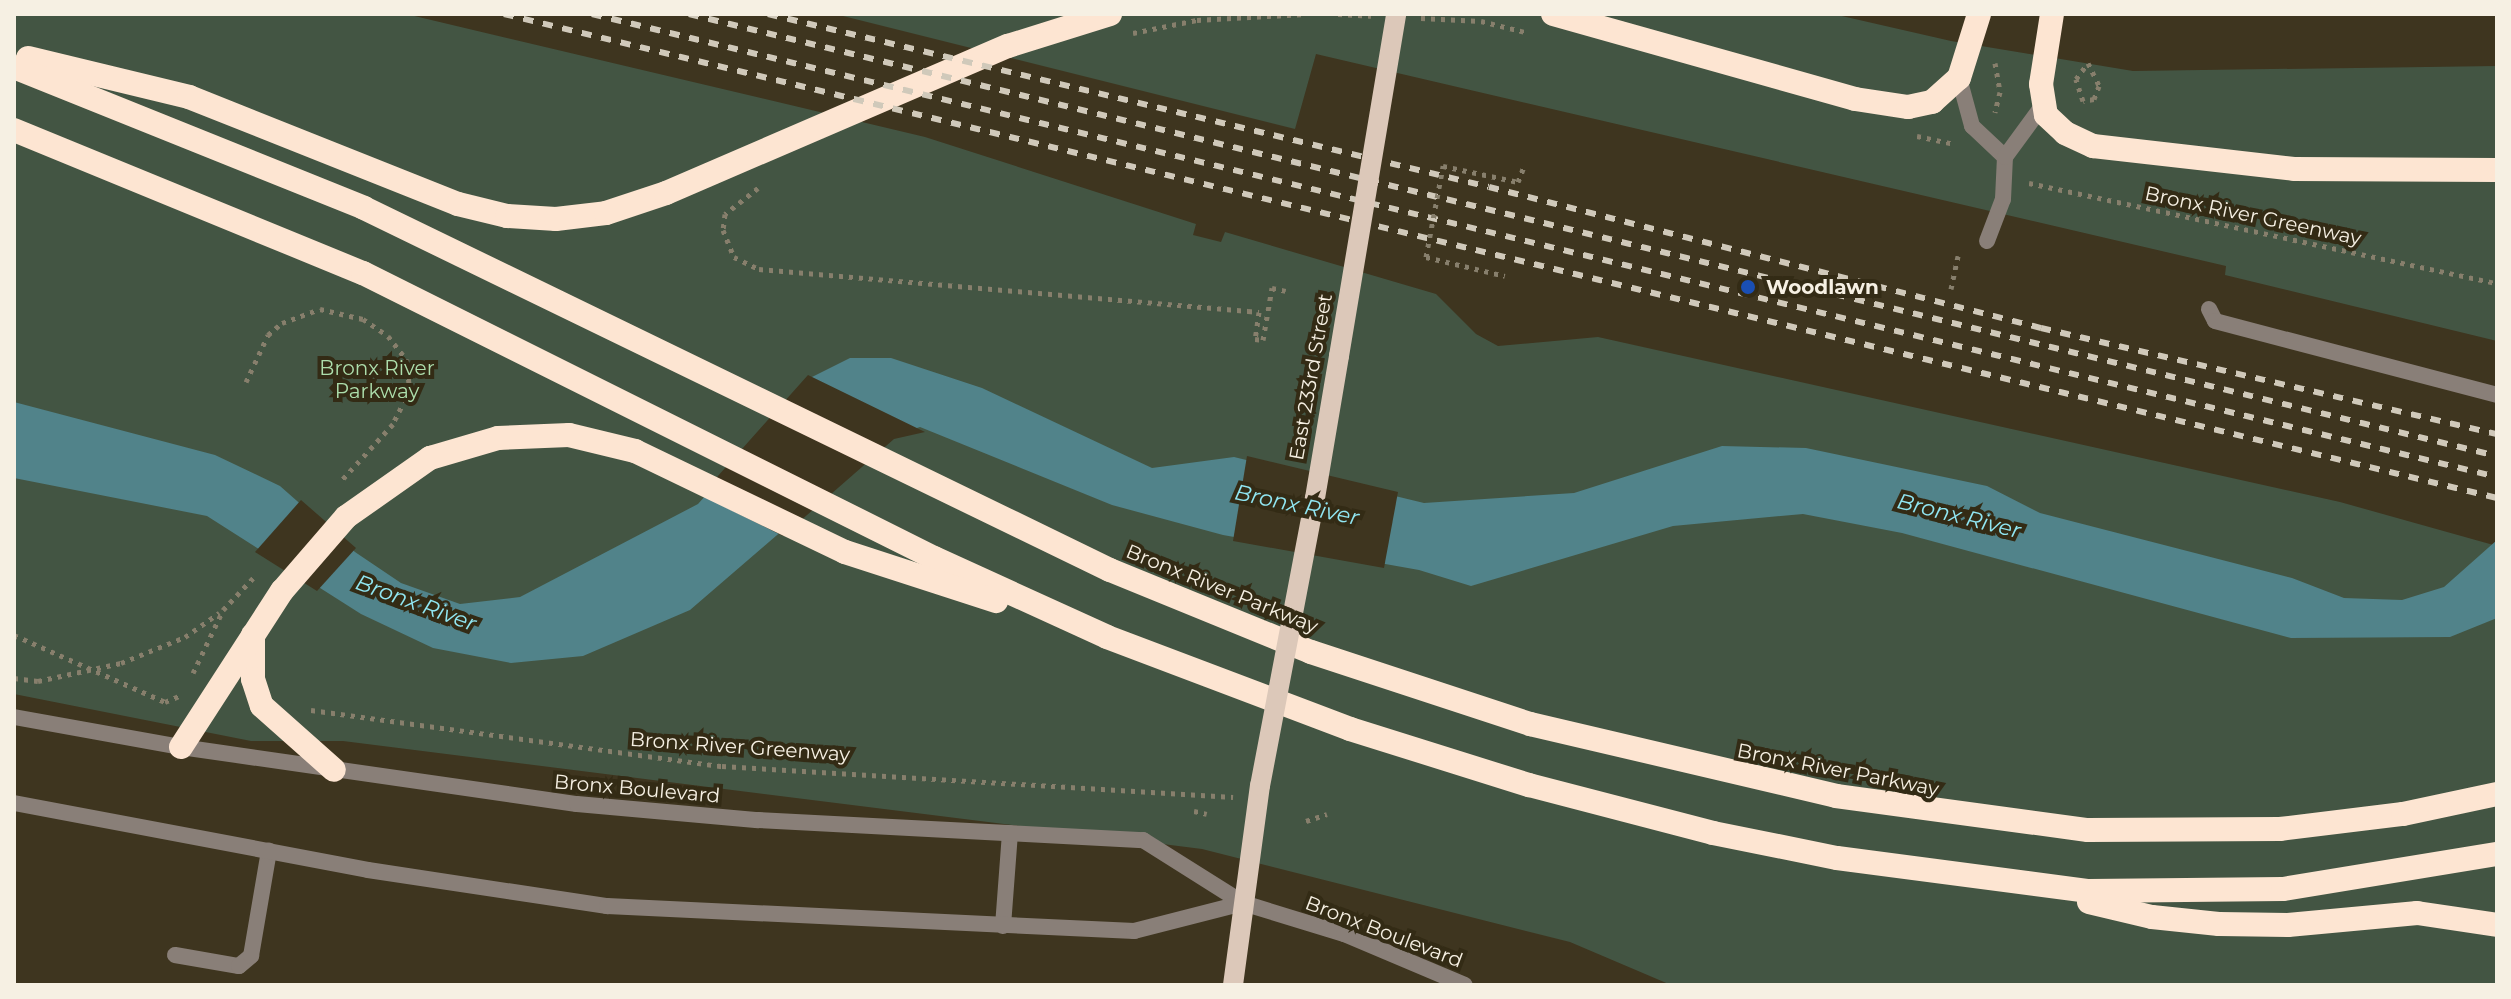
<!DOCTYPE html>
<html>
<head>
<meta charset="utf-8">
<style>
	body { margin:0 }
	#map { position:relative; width:2511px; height:999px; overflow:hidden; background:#3e351f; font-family:Montserrat,sans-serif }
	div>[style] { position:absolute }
	.green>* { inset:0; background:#435543 }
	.water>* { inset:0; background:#51838a }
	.pier>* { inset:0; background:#3e351f }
	.path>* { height:5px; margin-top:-2.5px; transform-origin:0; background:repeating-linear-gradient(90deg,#877f6c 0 4px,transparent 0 10px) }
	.lane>* { height:16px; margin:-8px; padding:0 8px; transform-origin:8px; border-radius:8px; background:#897f78 }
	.street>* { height:16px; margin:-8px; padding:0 8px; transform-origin:8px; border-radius:8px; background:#897f78 }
	.primary>* { height:20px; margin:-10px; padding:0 10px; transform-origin:10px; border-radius:10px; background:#dcc8b9 }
	.highway>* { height:24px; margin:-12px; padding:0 12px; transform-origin:12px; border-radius:12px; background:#fde5d2 }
	.rail>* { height:6px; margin-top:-3px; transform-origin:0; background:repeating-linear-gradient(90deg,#d0c9ba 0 10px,transparent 0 20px) }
	.path-bridge>* { height:5px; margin-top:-2.5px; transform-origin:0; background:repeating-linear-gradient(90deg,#877f6c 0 4px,transparent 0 10px) }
	.primary-bridge>* { height:20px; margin:-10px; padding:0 10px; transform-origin:10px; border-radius:10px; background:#dcc8b9 }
	.dots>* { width:22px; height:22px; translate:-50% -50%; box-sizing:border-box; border:4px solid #332b15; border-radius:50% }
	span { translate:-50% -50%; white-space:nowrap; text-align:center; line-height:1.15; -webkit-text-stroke:8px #332b15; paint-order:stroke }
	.street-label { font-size:20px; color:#f6f0e3 }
	.poi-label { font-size:20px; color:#f6f0e3; font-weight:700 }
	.left { translate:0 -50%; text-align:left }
	.park-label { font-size:20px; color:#addeac }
	.water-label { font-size:22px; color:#91e7f3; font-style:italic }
	.frame { position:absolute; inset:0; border:16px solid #f6f0e3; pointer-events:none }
</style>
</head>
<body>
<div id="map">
	<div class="green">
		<div style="clip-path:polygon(14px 14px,406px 14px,925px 137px,1196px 224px,1193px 235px,1221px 242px,1225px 232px,1436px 294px,1476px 334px,1498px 346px,1598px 337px,2340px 502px,2497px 546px,2497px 985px,1671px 985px,1570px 942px,1202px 849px,343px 741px,251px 741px,14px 694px)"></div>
		<div style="clip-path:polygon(835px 14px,1833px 14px,1951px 41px,2133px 71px,2497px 66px,2497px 341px,2225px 275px,2226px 266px,1316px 54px,1295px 129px)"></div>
	</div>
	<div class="water">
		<div style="clip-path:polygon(850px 358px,891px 358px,982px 388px,1152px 468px,1234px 457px,1424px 503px,1574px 493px,1722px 446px,1806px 448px,1987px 486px,2040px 513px,2292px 578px,2344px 598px,2402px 600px,2444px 587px,2497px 540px,2497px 618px,2450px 637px,2291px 638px,1902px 533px,1803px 514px,1673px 526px,1471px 586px,1419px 570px,1223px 535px,1112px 505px,920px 427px,892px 436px,690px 610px,583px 656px,511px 663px,433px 648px,361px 614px,207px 516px,14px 478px,14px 402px,215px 455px,280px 486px,355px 552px,401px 583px,460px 604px,520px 597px,698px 504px,810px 378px)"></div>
	</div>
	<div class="pier">
		<div style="clip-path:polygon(808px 375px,925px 432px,894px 439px,783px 536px,701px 495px)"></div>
		<div style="clip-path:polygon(1247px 456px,1398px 492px,1384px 568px,1233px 541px)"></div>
		<div style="clip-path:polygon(301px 500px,356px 548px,317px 591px,255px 552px)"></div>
	</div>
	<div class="path">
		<div style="left:1338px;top:14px;width:33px;rotate:3deg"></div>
		<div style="left:1421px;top:18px;width:60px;rotate:2.9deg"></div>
		<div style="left:1481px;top:21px;width:49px;rotate:14deg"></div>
		<div style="left:1133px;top:33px;width:65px;rotate:-11.5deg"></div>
		<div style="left:1197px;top:20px;width:109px;rotate:-3.2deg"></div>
		<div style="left:1995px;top:63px;width:29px;rotate:80deg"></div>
		<div style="left:2000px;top:92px;width:21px;rotate:104deg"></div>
		<div style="left:2088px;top:63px;width:25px;rotate:64deg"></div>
		<div style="left:2099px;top:86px;width:14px;rotate:111deg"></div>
		<div style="left:2094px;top:99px;width:11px;rotate:170deg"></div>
		<div style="left:2083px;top:101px;width:23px;rotate:-108deg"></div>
		<div style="left:2076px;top:79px;width:20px;rotate:-53deg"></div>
		<div style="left:1917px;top:136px;width:39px;rotate:12deg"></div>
		<div style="left:1443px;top:166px;width:77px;rotate:12deg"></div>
		<div style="left:1518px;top:182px;width:19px;rotate:-69deg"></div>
		<div style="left:2029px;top:183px;width:479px;rotate:12.1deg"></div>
		<div style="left:758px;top:188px;width:42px;rotate:141.8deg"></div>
		<div style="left:725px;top:214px;width:16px;rotate:97deg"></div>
		<div style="left:723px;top:230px;width:29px;rotate:68deg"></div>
		<div style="left:734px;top:257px;width:28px;rotate:26deg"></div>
		<div style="left:759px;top:269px;width:491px;rotate:4.9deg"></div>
		<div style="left:1248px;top:311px;width:11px;rotate:5deg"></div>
		<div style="left:1259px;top:312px;width:27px;rotate:98deg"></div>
		<div style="left:1255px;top:339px;width:8px;rotate:7deg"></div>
		<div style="left:1263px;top:340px;width:53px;rotate:-80.2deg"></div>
		<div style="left:1272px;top:288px;width:14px;rotate:12deg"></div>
		<div style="left:1426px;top:257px;width:81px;rotate:13.5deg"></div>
		<div style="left:1951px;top:289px;width:34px;rotate:-78deg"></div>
		<div style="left:246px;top:382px;width:52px;rotate:-64.9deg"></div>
		<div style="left:268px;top:335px;width:18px;rotate:-41deg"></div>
		<div style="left:282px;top:323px;width:40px;rotate:-20.2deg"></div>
		<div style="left:320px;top:309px;width:44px;rotate:13.1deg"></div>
		<div style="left:363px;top:319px;width:30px;rotate:34deg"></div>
		<div style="left:388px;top:336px;width:29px;rotate:52deg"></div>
		<div style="left:406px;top:359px;width:31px;rotate:83deg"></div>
		<div style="left:410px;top:390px;width:38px;rotate:117deg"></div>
		<div style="left:393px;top:424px;width:79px;rotate:132.4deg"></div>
		<div style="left:14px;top:635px;width:165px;rotate:23.9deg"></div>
		<div style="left:165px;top:702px;width:15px;rotate:-23deg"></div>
		<div style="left:193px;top:673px;width:70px;rotate:-64.5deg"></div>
		<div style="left:223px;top:610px;width:44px;rotate:-46.8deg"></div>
		<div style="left:14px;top:678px;width:24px;rotate:7deg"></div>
		<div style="left:38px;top:681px;width:85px;rotate:-12.2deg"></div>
		<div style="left:121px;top:663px;width:69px;rotate:-22.1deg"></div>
		<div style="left:185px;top:637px;width:42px;rotate:-35.2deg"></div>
		<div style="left:311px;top:710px;width:415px;rotate:7.8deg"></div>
		<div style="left:722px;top:766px;width:512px;rotate:3.47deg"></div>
		<div style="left:1194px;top:811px;width:13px;rotate:13deg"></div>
		<div style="left:1306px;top:821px;width:22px;rotate:-18deg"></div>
	</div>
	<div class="lane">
		<div style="left:1959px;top:78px;width:50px;rotate:74.8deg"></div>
		<div style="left:1972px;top:126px;width:45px;rotate:43.2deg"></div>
		<div style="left:1987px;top:241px;width:45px;rotate:-69.1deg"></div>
		<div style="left:2003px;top:199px;width:42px;rotate:-87.3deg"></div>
		<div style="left:2005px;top:157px;width:64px;rotate:-53.8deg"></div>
		<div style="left:2209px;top:309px;width:13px;rotate:63deg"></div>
		<div style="left:2215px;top:321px;width:292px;rotate:14.7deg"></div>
		<div style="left:1003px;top:926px;width:93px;rotate:-85.7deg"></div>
		<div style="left:175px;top:955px;width:65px;rotate:9.8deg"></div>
		<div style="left:239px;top:966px;width:16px;rotate:-40deg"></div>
		<div style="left:251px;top:956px;width:107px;rotate:-80.3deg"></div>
	</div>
	<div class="street">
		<div style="left:14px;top:717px;width:170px;rotate:10.2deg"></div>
		<div style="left:181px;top:747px;width:400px;rotate:8.2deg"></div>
		<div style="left:577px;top:804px;width:182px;rotate:5.1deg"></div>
		<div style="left:758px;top:820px;width:386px;rotate:3deg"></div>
		<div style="left:1143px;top:840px;width:118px;rotate:32.2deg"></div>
		<div style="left:1243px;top:903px;width:106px;rotate:17.1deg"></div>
		<div style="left:1344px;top:934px;width:131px;rotate:22.9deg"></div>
		<div style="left:14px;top:803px;width:360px;rotate:10.7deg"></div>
		<div style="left:368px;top:870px;width:242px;rotate:8.6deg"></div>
		<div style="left:607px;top:906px;width:528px;rotate:2.72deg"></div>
		<div style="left:1134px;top:931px;width:113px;rotate:-14.4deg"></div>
	</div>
	<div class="primary">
		<div style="left:1315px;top:498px;width:144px;rotate:-80.4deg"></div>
		<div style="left:1233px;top:985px;width:201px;rotate:-82.3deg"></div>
	</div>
	<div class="highway">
		<div style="left:1553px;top:14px;width:314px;rotate:15.7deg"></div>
		<div style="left:1855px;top:99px;width:54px;rotate:8.6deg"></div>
		<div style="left:1908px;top:107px;width:25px;rotate:-12deg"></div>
		<div style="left:1932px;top:102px;width:36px;rotate:-42deg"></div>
		<div style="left:1959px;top:78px;width:67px;rotate:-72.6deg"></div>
		<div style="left:2052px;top:14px;width:71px;rotate:98.9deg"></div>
		<div style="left:2041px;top:84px;width:31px;rotate:81deg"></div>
		<div style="left:2046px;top:115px;width:26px;rotate:43deg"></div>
		<div style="left:2065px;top:133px;width:31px;rotate:25deg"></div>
		<div style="left:2093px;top:146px;width:202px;rotate:6.5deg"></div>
		<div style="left:2294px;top:169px;width:203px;rotate:0.3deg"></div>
		<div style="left:28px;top:58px;width:166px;rotate:13.6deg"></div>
		<div style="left:189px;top:97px;width:289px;rotate:21.7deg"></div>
		<div style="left:458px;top:204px;width:50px;rotate:13.8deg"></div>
		<div style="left:507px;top:216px;width:49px;rotate:3.5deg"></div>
		<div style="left:556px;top:219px;width:50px;rotate:-6.8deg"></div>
		<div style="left:606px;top:213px;width:63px;rotate:-18.4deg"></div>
		<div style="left:666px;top:193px;width:372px;rotate:-23.3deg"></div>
		<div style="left:1008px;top:46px;width:107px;rotate:-17.4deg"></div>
		<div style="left:14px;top:67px;width:377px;rotate:21.9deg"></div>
		<div style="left:364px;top:208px;width:829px;rotate:25.89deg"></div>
		<div style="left:1110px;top:570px;width:217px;rotate:22.2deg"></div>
		<div style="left:1311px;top:652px;width:231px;rotate:18.2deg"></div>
		<div style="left:1530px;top:724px;width:314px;rotate:13.2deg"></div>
		<div style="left:1836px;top:796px;width:254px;rotate:7.7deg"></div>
		<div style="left:2088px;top:830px;width:192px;rotate:-0.3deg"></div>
		<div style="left:2280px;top:829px;width:124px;rotate:-7deg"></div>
		<div style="left:2403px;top:814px;width:96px;rotate:-12deg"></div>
		<div style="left:14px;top:130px;width:377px;rotate:22.3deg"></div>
		<div style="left:363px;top:273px;width:638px;rotate:26.52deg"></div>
		<div style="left:934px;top:558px;width:190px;rotate:24.5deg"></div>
		<div style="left:1107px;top:637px;width:260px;rotate:20.7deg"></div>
		<div style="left:1350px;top:729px;width:188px;rotate:17.4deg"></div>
		<div style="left:1529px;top:785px;width:190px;rotate:14.6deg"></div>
		<div style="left:1713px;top:833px;width:126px;rotate:11.4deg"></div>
		<div style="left:1837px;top:858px;width:254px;rotate:7.5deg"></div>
		<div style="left:2089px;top:891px;width:194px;rotate:-0.6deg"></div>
		<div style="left:2283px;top:889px;width:217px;rotate:-9.3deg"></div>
		<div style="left:253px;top:635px;width:44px;rotate:90deg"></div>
		<div style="left:253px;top:679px;width:28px;rotate:72deg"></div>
		<div style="left:262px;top:706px;width:96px;rotate:41.6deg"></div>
		<div style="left:181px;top:747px;width:186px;rotate:-57.1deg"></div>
		<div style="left:282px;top:591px;width:98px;rotate:-49.1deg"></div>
		<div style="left:346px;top:517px;width:103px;rotate:-35.1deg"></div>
		<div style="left:430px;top:458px;width:71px;rotate:-16.4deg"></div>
		<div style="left:498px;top:438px;width:71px;rotate:-2.4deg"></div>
		<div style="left:569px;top:435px;width:68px;rotate:13.6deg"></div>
		<div style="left:635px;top:451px;width:233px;rotate:25.7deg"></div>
		<div style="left:845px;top:552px;width:159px;rotate:18deg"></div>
		<div style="left:2089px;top:902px;width:65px;rotate:13.4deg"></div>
		<div style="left:2152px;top:917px;width:67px;rotate:6deg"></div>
		<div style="left:2219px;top:924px;width:69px;rotate:0.8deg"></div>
		<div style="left:2288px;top:925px;width:130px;rotate:-5.3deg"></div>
		<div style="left:2417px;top:913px;width:81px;rotate:8.5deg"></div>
	</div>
	<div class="rail">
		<div style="left:504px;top:14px;width:2051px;rotate:13.65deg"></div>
		<div style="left:592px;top:14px;width:1960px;rotate:13.66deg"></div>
		<div style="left:689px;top:14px;width:1861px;rotate:13.74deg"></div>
		<div style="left:768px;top:14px;width:741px;rotate:13.49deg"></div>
		<div style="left:1489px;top:187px;width:570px;rotate:14.33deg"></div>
		<div style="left:2041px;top:328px;width:468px;rotate:13.1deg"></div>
	</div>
	<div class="path-bridge">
		<div style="left:1426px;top:257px;width:93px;rotate:-79.4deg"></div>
	</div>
	<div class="primary-bridge">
		<div style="left:1339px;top:356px;width:347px;rotate:-80.5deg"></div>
		<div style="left:1260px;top:786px;width:293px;rotate:-79.2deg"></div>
	</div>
	<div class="dots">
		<div style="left:1748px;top:287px;background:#1a4fb4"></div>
	</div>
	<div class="street-label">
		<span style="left:2253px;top:216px;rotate:12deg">Bronx River Greenway</span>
		<span style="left:1311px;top:377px;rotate:-80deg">East 233rd Street</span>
		<span style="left:1222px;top:589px;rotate:22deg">Bronx River Parkway</span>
		<span style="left:740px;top:747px;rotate:4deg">Bronx River Greenway</span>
		<span style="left:1838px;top:770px;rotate:11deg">Bronx River Parkway</span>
		<span style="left:637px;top:789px;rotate:5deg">Bronx Boulevard</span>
		<span style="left:1384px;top:932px;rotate:21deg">Bronx Boulevard</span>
	</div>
	<div class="poi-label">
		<span class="left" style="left:1766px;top:287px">Woodlawn</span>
	</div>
	<div class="park-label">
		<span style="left:377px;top:380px">Bronx River<br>Parkway</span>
	</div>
	<div class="water-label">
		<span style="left:1297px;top:505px;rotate:12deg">Bronx River</span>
		<span style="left:1959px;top:516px;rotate:14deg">Bronx River</span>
		<span style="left:416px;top:603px;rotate:20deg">Bronx River</span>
	</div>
	<div class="frame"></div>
</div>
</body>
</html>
